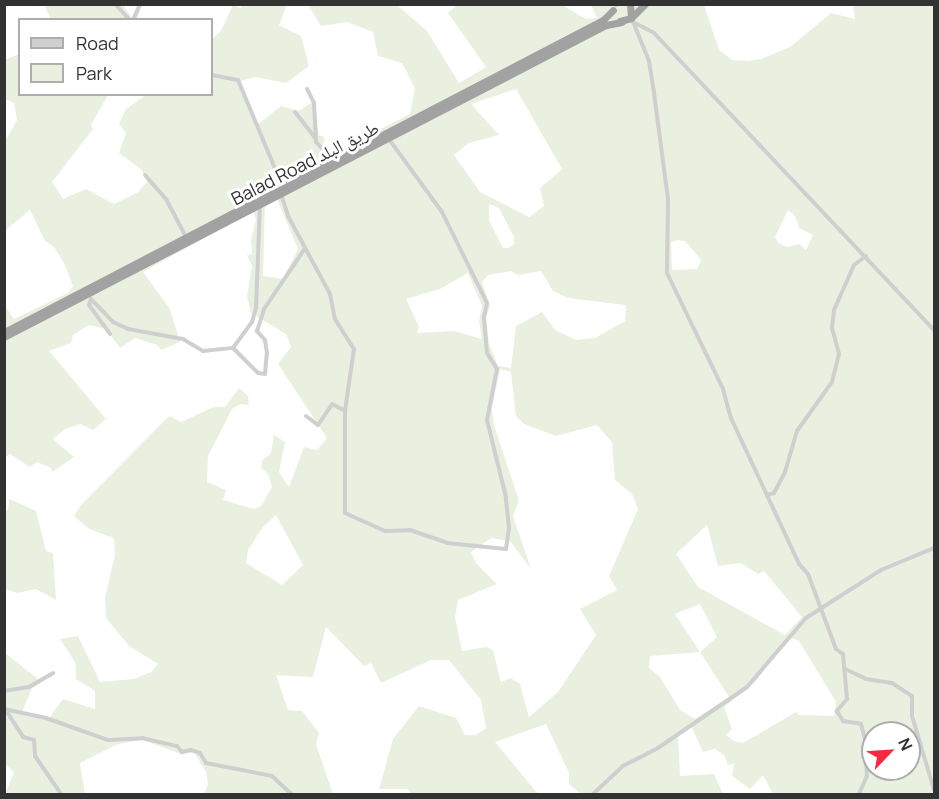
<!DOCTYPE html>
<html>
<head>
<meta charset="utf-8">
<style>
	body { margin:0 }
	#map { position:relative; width:939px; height:799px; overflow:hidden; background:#fff; font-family:Manrope,"Noto Naskh Arabic",sans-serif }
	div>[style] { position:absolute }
	.green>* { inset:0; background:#e9f0e0 }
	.minor>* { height:4px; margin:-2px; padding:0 2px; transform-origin:2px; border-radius:2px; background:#cfcfcf }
	.trunk>* { height:7px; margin:-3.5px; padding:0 3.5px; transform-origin:3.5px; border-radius:3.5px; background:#a2a2a2 }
	span { translate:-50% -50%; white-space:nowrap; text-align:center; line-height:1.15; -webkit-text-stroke:6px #fff; paint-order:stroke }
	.street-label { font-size:18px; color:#323232 }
	.frame { position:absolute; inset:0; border:6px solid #323232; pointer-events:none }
	.legend { position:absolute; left:18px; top:18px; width:195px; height:78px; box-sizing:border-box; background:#fff; border:2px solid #adadad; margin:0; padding:8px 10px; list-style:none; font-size:18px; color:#323232 }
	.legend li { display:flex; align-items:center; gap:12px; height:30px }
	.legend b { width:30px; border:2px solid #adadad }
	.north { position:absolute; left:861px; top:721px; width:60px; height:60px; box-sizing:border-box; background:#fff; border:2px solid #adadad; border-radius:50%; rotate:65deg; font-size:16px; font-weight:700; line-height:24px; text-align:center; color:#323232 }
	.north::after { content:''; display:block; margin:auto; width:21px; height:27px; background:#f62842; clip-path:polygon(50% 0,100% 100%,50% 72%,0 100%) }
</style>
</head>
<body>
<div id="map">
	<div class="green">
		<div style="clip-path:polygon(47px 4px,123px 5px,132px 18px,138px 5px,142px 5px,136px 20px,51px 19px,45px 7px)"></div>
		<div style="clip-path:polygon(evenodd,233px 5px,240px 8px,243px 5px,287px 5px,279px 25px,301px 36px,309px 66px,286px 83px,255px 77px,241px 81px,257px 125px,281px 106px,299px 111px,314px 101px,319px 136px,323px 136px,328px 149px,348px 146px,410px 114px,415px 88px,402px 63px,378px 56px,373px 32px,347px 22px,321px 26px,308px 5px,397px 5px,427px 31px,459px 83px,486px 67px,448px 13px,457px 5px,562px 5px,586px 19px,597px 18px,591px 5px,704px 5px,719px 50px,732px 60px,747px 61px,761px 59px,790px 47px,831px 13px,855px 19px,853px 5px,934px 5px,934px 794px,773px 794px,763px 775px,750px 789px,732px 776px,734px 764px,728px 765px,724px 755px,715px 749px,703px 752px,691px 726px,678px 735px,680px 776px,714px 774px,723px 794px,581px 794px,569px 784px,569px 773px,546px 724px,495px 742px,538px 794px,411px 794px,408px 789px,379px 789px,393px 739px,419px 706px,456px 718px,465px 735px,476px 735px,486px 728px,481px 700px,449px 660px,431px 660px,381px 683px,371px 663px,364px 666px,326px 627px,313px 677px,276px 675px,288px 710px,302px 711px,319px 733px,316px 744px,333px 794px,204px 794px,208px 784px,206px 772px,194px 752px,181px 754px,142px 740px,118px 744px,80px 763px,85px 794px,5px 794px,14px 772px,5px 764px,5px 653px,42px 682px,32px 688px,22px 712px,49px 718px,63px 699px,95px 709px,95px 691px,76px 679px,76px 664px,60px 639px,78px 636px,100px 682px,134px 679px,151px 672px,158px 664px,129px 646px,106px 618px,105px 598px,115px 554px,114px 538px,89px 529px,74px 516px,80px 506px,167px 418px,170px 416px,181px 422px,214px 407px,225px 407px,239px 388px,248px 396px,249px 405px,240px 404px,232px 409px,208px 456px,207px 482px,226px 490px,223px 500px,254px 509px,261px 506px,272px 487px,268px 474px,261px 468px,262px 461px,271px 453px,274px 435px,285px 442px,279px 472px,289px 487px,304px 447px,317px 450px,327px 438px,278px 364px,291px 347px,286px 334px,251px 313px,247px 296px,252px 266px,247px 255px,252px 254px,251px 240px,256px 219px,253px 211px,143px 272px,170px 309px,180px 342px,161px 350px,157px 345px,135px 338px,120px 348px,106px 329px,89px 325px,73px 335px,71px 343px,49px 351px,106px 419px,93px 430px,80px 424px,65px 429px,53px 439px,74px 457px,52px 472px,51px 468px,37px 462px,30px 467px,10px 454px,5px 457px,4px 304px,14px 319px,68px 293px,73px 286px,64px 263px,54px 247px,45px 241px,30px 210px,6px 230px,5px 226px,5px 141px,17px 120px,14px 103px,5px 99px,5px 60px,19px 54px,20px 94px,108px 95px,91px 125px,93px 129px,52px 182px,63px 199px,86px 189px,114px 204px,138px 192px,147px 182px,142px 170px,119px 153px,126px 133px,119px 124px,126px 109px,146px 95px,212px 94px,212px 39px,221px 31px,233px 5px,516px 89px,562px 169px,540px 188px,544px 206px,529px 217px,480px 192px,454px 155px,469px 143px,499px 135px,471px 104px,516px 89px,233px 5px,277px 199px,298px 249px,283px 279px,263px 276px,265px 203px,277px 199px,233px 5px,489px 204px,499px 208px,514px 237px,514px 244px,508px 248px,503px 248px,489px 220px,489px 204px,233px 5px,788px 210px,795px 216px,799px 228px,813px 235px,806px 250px,799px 244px,787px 247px,779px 243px,775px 237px,788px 210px,233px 5px,678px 240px,685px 241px,701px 260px,697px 269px,672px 270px,671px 242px,678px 240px,233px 5px,511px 271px,518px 275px,541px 271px,553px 291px,568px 298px,626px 305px,625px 321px,595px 338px,576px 340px,555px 330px,542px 312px,516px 326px,511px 368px,498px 366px,489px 344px,486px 318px,490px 306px,482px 282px,488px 275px,511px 271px,233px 5px,468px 273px,482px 306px,479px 321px,482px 339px,454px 331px,417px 333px,419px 327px,406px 299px,440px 289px,468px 273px,233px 5px,500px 369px,511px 372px,516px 416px,524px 424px,556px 436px,597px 425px,612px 442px,615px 480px,632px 494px,638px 509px,609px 576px,617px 590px,580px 609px,596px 635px,558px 692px,529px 717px,520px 684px,511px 678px,501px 682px,493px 650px,486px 647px,462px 651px,455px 617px,458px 600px,497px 584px,476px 563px,471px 552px,491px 538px,510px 541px,531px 569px,513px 516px,519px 501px,494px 425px,492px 408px,500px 369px,233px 5px,276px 515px,303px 565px,282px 585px,246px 563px,248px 550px,263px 527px,276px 515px,233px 5px,707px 525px,718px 566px,741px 563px,758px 574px,764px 571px,802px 617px,785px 635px,698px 587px,676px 554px,707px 525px,233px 5px,700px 604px,717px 637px,700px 652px,675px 614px,700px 604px,233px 5px,789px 637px,799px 641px,836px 702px,834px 716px,799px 715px,796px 712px,743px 743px,734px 741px,726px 735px,732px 729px,724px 707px,755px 682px,789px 637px,233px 5px,700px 652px,729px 697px,695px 719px,680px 710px,660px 677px,649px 668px,650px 656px,700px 652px,233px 5px,873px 733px,909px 733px,909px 769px,873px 769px,873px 733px)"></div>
		<div style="clip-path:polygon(9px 499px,36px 511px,46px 551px,53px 553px,56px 600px,36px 589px,17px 593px,5px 589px,5px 510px,8px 510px)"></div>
	</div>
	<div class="minor">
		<div style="left:115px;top:4px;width:22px;rotate:47deg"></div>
		<div style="left:616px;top:5px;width:1px;rotate:-90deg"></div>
		<div style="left:133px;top:20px;width:17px;rotate:-66deg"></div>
		<div style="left:629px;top:20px;width:28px;rotate:27deg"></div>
		<div style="left:654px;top:33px;width:408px;rotate:46.7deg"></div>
		<div style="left:634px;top:24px;width:40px;rotate:68deg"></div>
		<div style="left:649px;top:61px;width:32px;rotate:81deg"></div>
		<div style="left:654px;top:93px;width:107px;rotate:82.5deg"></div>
		<div style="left:668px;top:199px;width:74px;rotate:90.8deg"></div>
		<div style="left:667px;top:273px;width:129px;rotate:64.2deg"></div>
		<div style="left:723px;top:389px;width:30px;rotate:75deg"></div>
		<div style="left:731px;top:418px;width:161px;rotate:65deg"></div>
		<div style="left:799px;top:564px;width:13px;rotate:48deg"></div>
		<div style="left:808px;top:574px;width:80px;rotate:69.5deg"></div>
		<div style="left:836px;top:649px;width:9px;rotate:36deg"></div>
		<div style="left:843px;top:654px;width:45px;rotate:84.9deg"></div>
		<div style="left:847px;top:699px;width:16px;rotate:130deg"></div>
		<div style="left:837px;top:711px;width:12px;rotate:59deg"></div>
		<div style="left:843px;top:721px;width:18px;rotate:9deg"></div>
		<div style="left:861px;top:724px;width:16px;rotate:75deg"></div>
		<div style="left:865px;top:739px;width:37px;rotate:87deg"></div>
		<div style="left:867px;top:776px;width:20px;rotate:114deg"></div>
		<div style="left:212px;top:75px;width:26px;rotate:11deg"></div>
		<div style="left:238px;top:80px;width:114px;rotate:67.3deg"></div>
		<div style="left:307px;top:89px;width:16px;rotate:63deg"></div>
		<div style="left:314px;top:103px;width:39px;rotate:87deg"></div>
		<div style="left:316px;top:142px;width:23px;rotate:47deg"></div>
		<div style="left:295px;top:112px;width:33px;rotate:52deg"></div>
		<div style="left:145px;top:175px;width:32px;rotate:49deg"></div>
		<div style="left:166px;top:199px;width:41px;rotate:62.2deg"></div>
		<div style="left:281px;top:194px;width:23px;rotate:72deg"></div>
		<div style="left:288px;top:216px;width:89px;rotate:61.7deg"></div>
		<div style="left:330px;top:294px;width:25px;rotate:79deg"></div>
		<div style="left:335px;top:319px;width:36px;rotate:58deg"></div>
		<div style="left:354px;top:349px;width:63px;rotate:98.3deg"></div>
		<div style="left:345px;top:411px;width:102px;rotate:90deg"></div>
		<div style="left:345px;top:513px;width:44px;rotate:24.2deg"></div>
		<div style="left:385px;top:531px;width:25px;rotate:-2deg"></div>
		<div style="left:410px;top:530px;width:39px;rotate:19deg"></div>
		<div style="left:447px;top:543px;width:59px;rotate:5.8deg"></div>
		<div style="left:506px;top:549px;width:21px;rotate:-82deg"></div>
		<div style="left:509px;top:528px;width:31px;rotate:-96deg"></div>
		<div style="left:506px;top:497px;width:79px;rotate:-103.9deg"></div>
		<div style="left:487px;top:420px;width:52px;rotate:-78.9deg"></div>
		<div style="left:497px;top:369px;width:19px;rotate:-122deg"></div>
		<div style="left:487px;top:353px;width:36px;rotate:-95deg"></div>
		<div style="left:484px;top:317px;width:14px;rotate:-78deg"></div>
		<div style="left:487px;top:303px;width:102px;rotate:-116.3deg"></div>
		<div style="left:442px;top:212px;width:92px;rotate:-126.1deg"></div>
		<div style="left:91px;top:299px;width:32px;rotate:46deg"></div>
		<div style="left:113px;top:322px;width:17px;rotate:25deg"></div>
		<div style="left:128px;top:329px;width:56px;rotate:10.3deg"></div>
		<div style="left:183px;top:339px;width:23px;rotate:31deg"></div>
		<div style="left:203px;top:351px;width:30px;rotate:-6deg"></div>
		<div style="left:233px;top:348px;width:32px;rotate:-54deg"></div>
		<div style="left:252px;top:322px;width:15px;rotate:-74deg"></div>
		<div style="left:256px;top:308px;width:104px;rotate:-87.8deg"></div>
		<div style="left:91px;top:299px;width:6px;rotate:108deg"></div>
		<div style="left:89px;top:305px;width:36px;rotate:54deg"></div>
		<div style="left:233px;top:348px;width:35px;rotate:45deg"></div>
		<div style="left:258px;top:373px;width:7px;rotate:8deg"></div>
		<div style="left:265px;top:374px;width:21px;rotate:-85deg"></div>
		<div style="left:267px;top:353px;width:13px;rotate:-99deg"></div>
		<div style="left:265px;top:340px;width:12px;rotate:-132deg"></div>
		<div style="left:257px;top:331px;width:23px;rotate:-72deg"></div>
		<div style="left:264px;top:309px;width:71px;rotate:-55.9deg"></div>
		<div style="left:306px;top:416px;width:15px;rotate:37deg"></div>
		<div style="left:318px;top:425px;width:25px;rotate:-56deg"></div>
		<div style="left:332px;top:404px;width:15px;rotate:28deg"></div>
		<div style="left:767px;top:495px;width:7px;rotate:-16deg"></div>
		<div style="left:774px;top:493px;width:24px;rotate:-62deg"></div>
		<div style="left:785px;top:472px;width:43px;rotate:-73.7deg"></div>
		<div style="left:797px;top:431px;width:60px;rotate:-54.5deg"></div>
		<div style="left:832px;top:382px;width:29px;rotate:-76deg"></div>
		<div style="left:839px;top:354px;width:28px;rotate:-105deg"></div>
		<div style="left:832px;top:327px;width:17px;rotate:-83deg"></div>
		<div style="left:834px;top:310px;width:49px;rotate:-66deg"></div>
		<div style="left:854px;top:265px;width:15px;rotate:-37deg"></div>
		<div style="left:845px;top:669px;width:23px;rotate:25deg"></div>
		<div style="left:866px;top:679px;width:26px;rotate:9deg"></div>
		<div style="left:892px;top:683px;width:24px;rotate:33deg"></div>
		<div style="left:912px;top:696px;width:20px;rotate:90deg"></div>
		<div style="left:912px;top:716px;width:77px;rotate:73.4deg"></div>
		<div style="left:4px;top:691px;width:25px;rotate:-9deg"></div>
		<div style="left:29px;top:687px;width:28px;rotate:-30deg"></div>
		<div style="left:4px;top:709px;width:43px;rotate:12.1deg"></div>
		<div style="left:46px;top:718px;width:66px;rotate:19.5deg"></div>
		<div style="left:108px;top:740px;width:34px;rotate:-3deg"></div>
		<div style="left:142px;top:738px;width:36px;rotate:13deg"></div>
		<div style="left:177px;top:746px;width:8px;rotate:50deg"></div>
		<div style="left:182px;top:752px;width:9px;rotate:-13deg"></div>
		<div style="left:191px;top:750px;width:9px;rotate:18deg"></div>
		<div style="left:200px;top:753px;width:12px;rotate:59deg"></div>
		<div style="left:206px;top:763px;width:67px;rotate:11.1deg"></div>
		<div style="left:272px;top:776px;width:26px;rotate:43deg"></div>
		<div style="left:7px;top:712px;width:30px;rotate:57deg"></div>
		<div style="left:23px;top:737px;width:11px;rotate:15deg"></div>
		<div style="left:34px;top:740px;width:16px;rotate:86deg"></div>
		<div style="left:35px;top:756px;width:46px;rotate:55.6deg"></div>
		<div style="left:593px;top:794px;width:41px;rotate:-43deg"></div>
		<div style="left:623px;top:766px;width:39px;rotate:-27deg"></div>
		<div style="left:658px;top:748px;width:108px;rotate:-34.4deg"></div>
		<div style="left:747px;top:687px;width:91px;rotate:-49.5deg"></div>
		<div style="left:806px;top:618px;width:89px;rotate:-32.6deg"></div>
		<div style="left:881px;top:570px;width:57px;rotate:-22.5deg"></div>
	</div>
	<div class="trunk">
		<div style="left:633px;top:16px;width:17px;rotate:-45deg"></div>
		<div style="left:620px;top:21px;width:11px;rotate:-15deg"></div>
		<div style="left:631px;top:18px;width:14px;rotate:-94deg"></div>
		<div style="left:4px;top:332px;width:675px;rotate:-27.51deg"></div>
		<div style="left:603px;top:20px;width:14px;rotate:-45deg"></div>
		<div style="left:4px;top:337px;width:678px;rotate:-27.4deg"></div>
		<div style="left:606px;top:25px;width:16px;rotate:-11deg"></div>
	</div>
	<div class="street-label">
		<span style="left:305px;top:163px;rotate:-27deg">Balad Road طريق البلد</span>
	</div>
	<div class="frame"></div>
	<ul class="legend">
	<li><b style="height:8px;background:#cfcfcf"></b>Road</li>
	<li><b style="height:16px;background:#e9f0e0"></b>Park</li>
	</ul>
	<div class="north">N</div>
</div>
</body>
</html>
